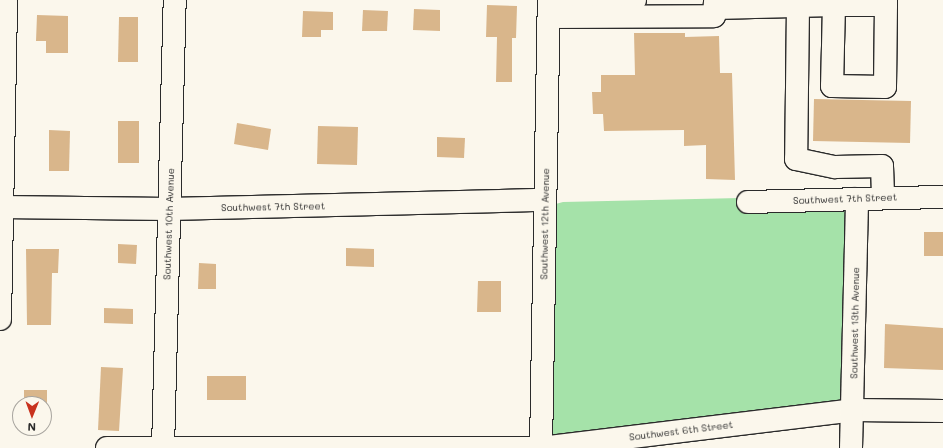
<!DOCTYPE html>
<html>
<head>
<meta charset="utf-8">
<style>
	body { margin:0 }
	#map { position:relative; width:943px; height:448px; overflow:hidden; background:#fbf7ec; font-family:Mali,sans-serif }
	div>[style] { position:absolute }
	.green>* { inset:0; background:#a5e2a9 }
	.building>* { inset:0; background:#d9b68b }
	.roads { filter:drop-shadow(1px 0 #2b2b2b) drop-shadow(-1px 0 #2b2b2b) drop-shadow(0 1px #2b2b2b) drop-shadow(0 -1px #2b2b2b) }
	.minor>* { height:22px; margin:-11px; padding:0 11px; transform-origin:11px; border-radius:11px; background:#fbf7ec }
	span { translate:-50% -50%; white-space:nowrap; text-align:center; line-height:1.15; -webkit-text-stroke:3px #fbf7ec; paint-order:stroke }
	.street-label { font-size:10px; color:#2b2b2b }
	.north { position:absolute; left:12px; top:396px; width:40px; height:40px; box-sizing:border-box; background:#fbf7ec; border:1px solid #a8a59f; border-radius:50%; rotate:181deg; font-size:11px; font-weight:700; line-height:16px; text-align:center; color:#2b2b2b }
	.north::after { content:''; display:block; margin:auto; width:14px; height:18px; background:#c8321e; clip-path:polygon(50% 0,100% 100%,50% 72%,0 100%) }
</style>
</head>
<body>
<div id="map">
	<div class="green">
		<div style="clip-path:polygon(740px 198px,741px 211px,849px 208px,845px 402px,549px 438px,552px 205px,563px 202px)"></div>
	</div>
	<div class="building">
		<div style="clip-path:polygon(487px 5px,517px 6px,516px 38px,512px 38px,512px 82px,496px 82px,497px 37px,486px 37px)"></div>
		<div style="clip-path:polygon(414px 9px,440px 10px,440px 31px,413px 30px)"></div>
		<div style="clip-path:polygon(363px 10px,388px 11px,387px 31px,362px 31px)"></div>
		<div style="clip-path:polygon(303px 11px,333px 12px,333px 30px,321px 30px,321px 37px,302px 37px)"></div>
		<div style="clip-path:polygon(37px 15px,68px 16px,68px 53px,46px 53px,46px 41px,36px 41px)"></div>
		<div style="clip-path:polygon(119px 17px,138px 17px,138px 62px,118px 62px)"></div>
		<div style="clip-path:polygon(634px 33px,685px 33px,685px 37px,719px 36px,720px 73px,732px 73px,735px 180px,706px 179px,706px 145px,684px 146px,684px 130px,604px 131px,603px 114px,593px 114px,592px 92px,601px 92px,601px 75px,635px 75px)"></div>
		<div style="clip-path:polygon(814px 99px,911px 101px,910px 143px,813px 141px)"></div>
		<div style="clip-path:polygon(118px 121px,139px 121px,139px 163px,118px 163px)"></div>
		<div style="clip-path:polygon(237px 123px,271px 129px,268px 150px,234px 144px)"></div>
		<div style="clip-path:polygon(318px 126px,358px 127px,357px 165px,317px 164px)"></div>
		<div style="clip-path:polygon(49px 130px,70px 131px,69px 171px,49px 171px)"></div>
		<div style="clip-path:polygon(437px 137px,465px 138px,464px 158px,437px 157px)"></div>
		<div style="clip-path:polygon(924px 232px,943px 232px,943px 256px,924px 256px)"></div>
		<div style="clip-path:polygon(118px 244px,137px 245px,136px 264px,118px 263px)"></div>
		<div style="clip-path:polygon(346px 248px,374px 249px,374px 267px,346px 266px)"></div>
		<div style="clip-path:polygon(26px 249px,59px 249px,58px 273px,52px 273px,51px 325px,27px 325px)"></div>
		<div style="clip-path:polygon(199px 263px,216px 264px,216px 289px,198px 289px)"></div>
		<div style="clip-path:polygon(478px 281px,501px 281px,501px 312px,477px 312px)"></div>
		<div style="clip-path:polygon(104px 308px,133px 309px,133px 324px,104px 323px)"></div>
		<div style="clip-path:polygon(885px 324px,943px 328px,943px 370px,884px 368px)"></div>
		<div style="clip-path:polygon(101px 367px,123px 368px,119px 431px,98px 430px)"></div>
		<div style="clip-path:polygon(207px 376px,246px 376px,246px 400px,207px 400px)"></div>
		<div style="clip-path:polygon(24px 390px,47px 390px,47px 404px,24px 404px)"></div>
	</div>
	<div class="roads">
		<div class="minor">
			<div style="left:549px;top:2px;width:86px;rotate:-1.3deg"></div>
			<div style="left:886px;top:5px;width:52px;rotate:180deg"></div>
			<div style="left:834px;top:5px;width:81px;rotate:91.4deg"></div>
			<div style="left:832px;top:86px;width:53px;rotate:1.1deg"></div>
			<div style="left:885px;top:87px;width:82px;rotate:-89.3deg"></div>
			<div style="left:886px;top:5px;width:5px;rotate:-90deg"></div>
			<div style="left:798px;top:6px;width:153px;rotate:90.7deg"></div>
			<div style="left:796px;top:159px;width:40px;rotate:12deg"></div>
			<div style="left:835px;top:167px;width:47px;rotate:-1.2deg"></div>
			<div style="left:882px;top:166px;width:32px;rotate:88deg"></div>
			<div style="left:715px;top:8px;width:119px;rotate:-1.4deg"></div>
			<div style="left:549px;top:17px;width:165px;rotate:-0.3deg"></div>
			<div style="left:714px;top:16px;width:16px;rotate:-86deg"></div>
			<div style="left:748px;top:202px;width:195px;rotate:-1.5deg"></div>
			<div style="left:1px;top:207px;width:168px;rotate:0.7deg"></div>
			<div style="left:169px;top:209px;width:375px;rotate:-1.4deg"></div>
			<div style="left:0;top:319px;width:319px;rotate:-88.9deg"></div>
			<div style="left:107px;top:448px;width:434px"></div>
			<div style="left:541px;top:448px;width:314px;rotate:-6.9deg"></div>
			<div style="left:853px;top:410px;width:90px;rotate:0.6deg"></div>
			<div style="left:163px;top:448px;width:448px;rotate:-88.5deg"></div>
			<div style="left:541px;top:448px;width:448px;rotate:-89deg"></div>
			<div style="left:851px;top:448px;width:249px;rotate:-88.6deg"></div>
		</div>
	</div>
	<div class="street-label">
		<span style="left:845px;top:199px;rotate:-2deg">Southwest 7th Street</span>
		<span style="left:273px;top:207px;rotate:-1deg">Southwest 7th Street</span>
		<span style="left:169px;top:224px;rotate:-88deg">Southwest 10th Avenue</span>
		<span style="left:545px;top:224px;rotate:-89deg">Southwest 12th Avenue</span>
		<span style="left:855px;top:323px;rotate:-89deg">Southwest 13th Avenue</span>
		<span style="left:681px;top:431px;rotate:-7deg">Southwest 6th Street</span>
	</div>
	<div class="north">N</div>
</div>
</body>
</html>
